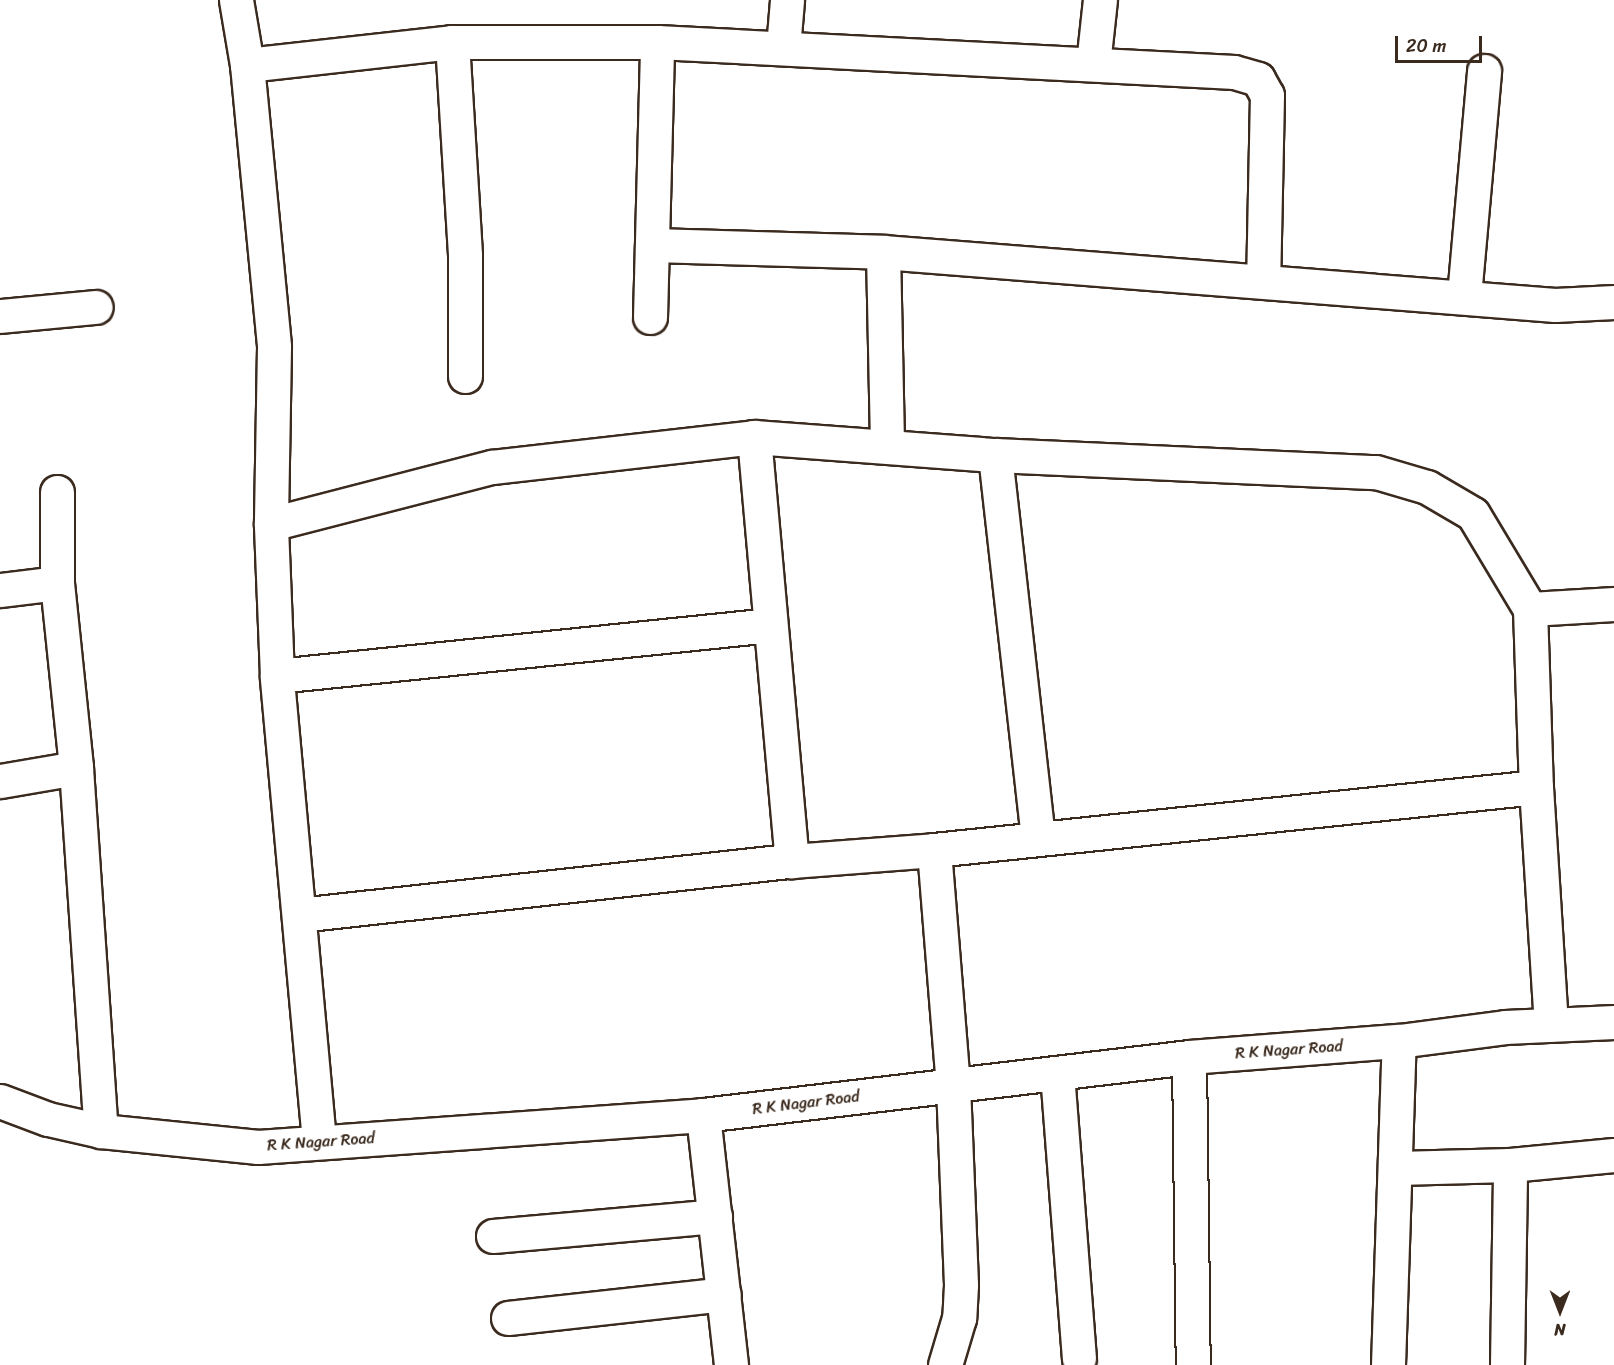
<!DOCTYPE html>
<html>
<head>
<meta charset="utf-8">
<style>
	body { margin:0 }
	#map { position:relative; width:1614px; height:1365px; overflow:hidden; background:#fff; font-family:Sriracha,sans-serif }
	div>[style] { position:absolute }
	.roads { filter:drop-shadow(2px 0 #3b2a1e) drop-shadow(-2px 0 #3b2a1e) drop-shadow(0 2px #3b2a1e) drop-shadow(0 -2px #3b2a1e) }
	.minor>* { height:33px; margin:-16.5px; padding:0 16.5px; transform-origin:16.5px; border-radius:16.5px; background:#fff }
	.secondary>* { height:33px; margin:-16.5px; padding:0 16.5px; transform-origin:16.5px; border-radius:16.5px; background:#fff }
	span { translate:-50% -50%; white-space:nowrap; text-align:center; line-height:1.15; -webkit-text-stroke:6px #fff; paint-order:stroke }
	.street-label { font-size:16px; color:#3b2a1e }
	.north { position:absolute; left:1530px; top:1281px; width:60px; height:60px; -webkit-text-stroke:4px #fff; paint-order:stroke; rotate:180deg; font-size:16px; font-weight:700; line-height:24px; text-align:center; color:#3b2a1e }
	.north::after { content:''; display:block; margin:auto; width:21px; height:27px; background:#3b2a1e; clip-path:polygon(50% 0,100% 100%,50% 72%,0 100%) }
	.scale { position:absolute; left:1395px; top:36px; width:87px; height:27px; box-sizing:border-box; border:3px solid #3b2a1e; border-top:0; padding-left:8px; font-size:18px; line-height:21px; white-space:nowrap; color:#3b2a1e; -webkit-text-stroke:4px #fff; paint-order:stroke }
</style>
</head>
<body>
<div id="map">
	<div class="roads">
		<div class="minor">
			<div style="left:236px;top:0;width:66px;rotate:80.4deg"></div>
			<div style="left:247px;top:65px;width:283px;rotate:84.5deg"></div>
			<div style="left:274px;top:347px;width:177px;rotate:91deg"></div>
			<div style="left:452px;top:42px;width:213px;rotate:86.5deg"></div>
			<div style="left:465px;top:255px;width:121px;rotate:90deg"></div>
			<div style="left:783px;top:48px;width:48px;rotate:-85.2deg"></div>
			<div style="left:1093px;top:64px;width:64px;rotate:-83.8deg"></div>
			<div style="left:247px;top:65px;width:206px;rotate:-6.4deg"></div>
			<div style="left:452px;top:42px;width:205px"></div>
			<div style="left:657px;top:42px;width:578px;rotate:2.98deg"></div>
			<div style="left:1234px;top:72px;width:25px;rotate:16deg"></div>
			<div style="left:1258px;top:79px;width:18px;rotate:61deg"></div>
			<div style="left:1267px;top:95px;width:185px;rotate:91.2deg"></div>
			<div style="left:652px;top:245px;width:231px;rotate:1.7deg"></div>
			<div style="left:883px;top:252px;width:674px;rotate:4.51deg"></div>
			<div style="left:1555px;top:305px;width:59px;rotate:-2.9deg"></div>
			<div style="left:883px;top:252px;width:194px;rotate:88.8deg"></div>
			<div style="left:1464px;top:296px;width:226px;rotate:-84.9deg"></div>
			<div style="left:0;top:316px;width:96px;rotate:-5.4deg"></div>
			<div style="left:650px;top:317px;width:275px;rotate:-88.5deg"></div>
			<div style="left:754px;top:437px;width:426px;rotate:84.9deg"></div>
			<div style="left:995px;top:455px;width:386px;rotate:83.6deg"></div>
			<div style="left:57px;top:492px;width:91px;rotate:90deg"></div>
			<div style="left:57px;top:583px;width:186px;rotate:84.1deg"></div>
			<div style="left:0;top:590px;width:57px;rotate:-7deg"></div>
			<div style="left:1530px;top:609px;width:84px;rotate:-3.4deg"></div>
			<div style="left:277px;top:676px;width:495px;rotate:-5.9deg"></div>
			<div style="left:0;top:781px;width:77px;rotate:-9.7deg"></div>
			<div style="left:76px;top:768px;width:364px;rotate:86.1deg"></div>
			<div style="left:934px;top:850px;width:236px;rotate:85.4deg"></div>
			<div style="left:953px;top:1085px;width:200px;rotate:87.7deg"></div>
			<div style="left:961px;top:1285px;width:33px;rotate:93deg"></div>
			<div style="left:959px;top:1318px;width:49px;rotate:106.6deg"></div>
			<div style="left:299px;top:915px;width:496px;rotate:-6.3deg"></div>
			<div style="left:792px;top:861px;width:142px;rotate:-4.4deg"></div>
			<div style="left:934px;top:850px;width:605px;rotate:-5.97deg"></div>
			<div style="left:1189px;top:1057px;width:308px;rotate:89.3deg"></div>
			<div style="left:1057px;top:1073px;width:286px;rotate:85.6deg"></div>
			<div style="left:703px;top:1115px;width:252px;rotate:83.6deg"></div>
			<div style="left:319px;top:1141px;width:467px;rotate:-95.2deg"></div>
			<div style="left:277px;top:676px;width:152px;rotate:-92.3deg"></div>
			<div style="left:271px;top:524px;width:228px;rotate:-14.5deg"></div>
			<div style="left:492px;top:467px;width:264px;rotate:-6.5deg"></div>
			<div style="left:754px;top:437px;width:242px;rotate:4.3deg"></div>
			<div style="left:995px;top:455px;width:381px;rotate:2.6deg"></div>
			<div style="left:1376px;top:472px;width:53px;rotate:16.4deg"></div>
			<div style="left:1427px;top:487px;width:53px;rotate:30.4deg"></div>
			<div style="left:1473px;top:514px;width:111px;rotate:59deg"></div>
			<div style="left:1530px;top:609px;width:178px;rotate:88.1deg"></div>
			<div style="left:1536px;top:787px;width:238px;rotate:86.4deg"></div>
			<div style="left:1397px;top:1168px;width:113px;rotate:-1.5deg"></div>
			<div style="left:1510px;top:1165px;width:104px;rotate:-5.5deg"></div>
			<div style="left:493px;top:1236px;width:223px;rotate:-5.1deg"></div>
			<div style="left:508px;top:1318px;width:217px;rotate:-6.3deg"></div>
			<div style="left:1388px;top:1365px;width:324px;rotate:-88.1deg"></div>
			<div style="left:1507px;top:1365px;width:200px;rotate:-89.1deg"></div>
		</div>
		<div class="secondary">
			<div style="left:0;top:1101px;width:51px;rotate:20.6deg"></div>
			<div style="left:48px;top:1119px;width:54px;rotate:12.8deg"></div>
			<div style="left:101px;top:1131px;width:158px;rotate:5.8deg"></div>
			<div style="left:258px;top:1147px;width:446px;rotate:-4.1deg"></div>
			<div style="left:703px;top:1115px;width:489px;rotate:-6.8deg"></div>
			<div style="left:1189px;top:1057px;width:211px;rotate:-4.4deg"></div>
			<div style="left:1399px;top:1041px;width:107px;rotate:-7.5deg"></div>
			<div style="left:1505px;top:1027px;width:109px;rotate:-2.6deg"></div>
		</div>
	</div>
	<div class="street-label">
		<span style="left:1289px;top:1050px;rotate:-4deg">R K Nagar Road</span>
		<span style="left:806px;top:1103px;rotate:-7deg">R K Nagar Road</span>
		<span style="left:321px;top:1142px;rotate:-4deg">R K Nagar Road</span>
	</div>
	<div class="north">N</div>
	<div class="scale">20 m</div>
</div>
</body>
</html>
